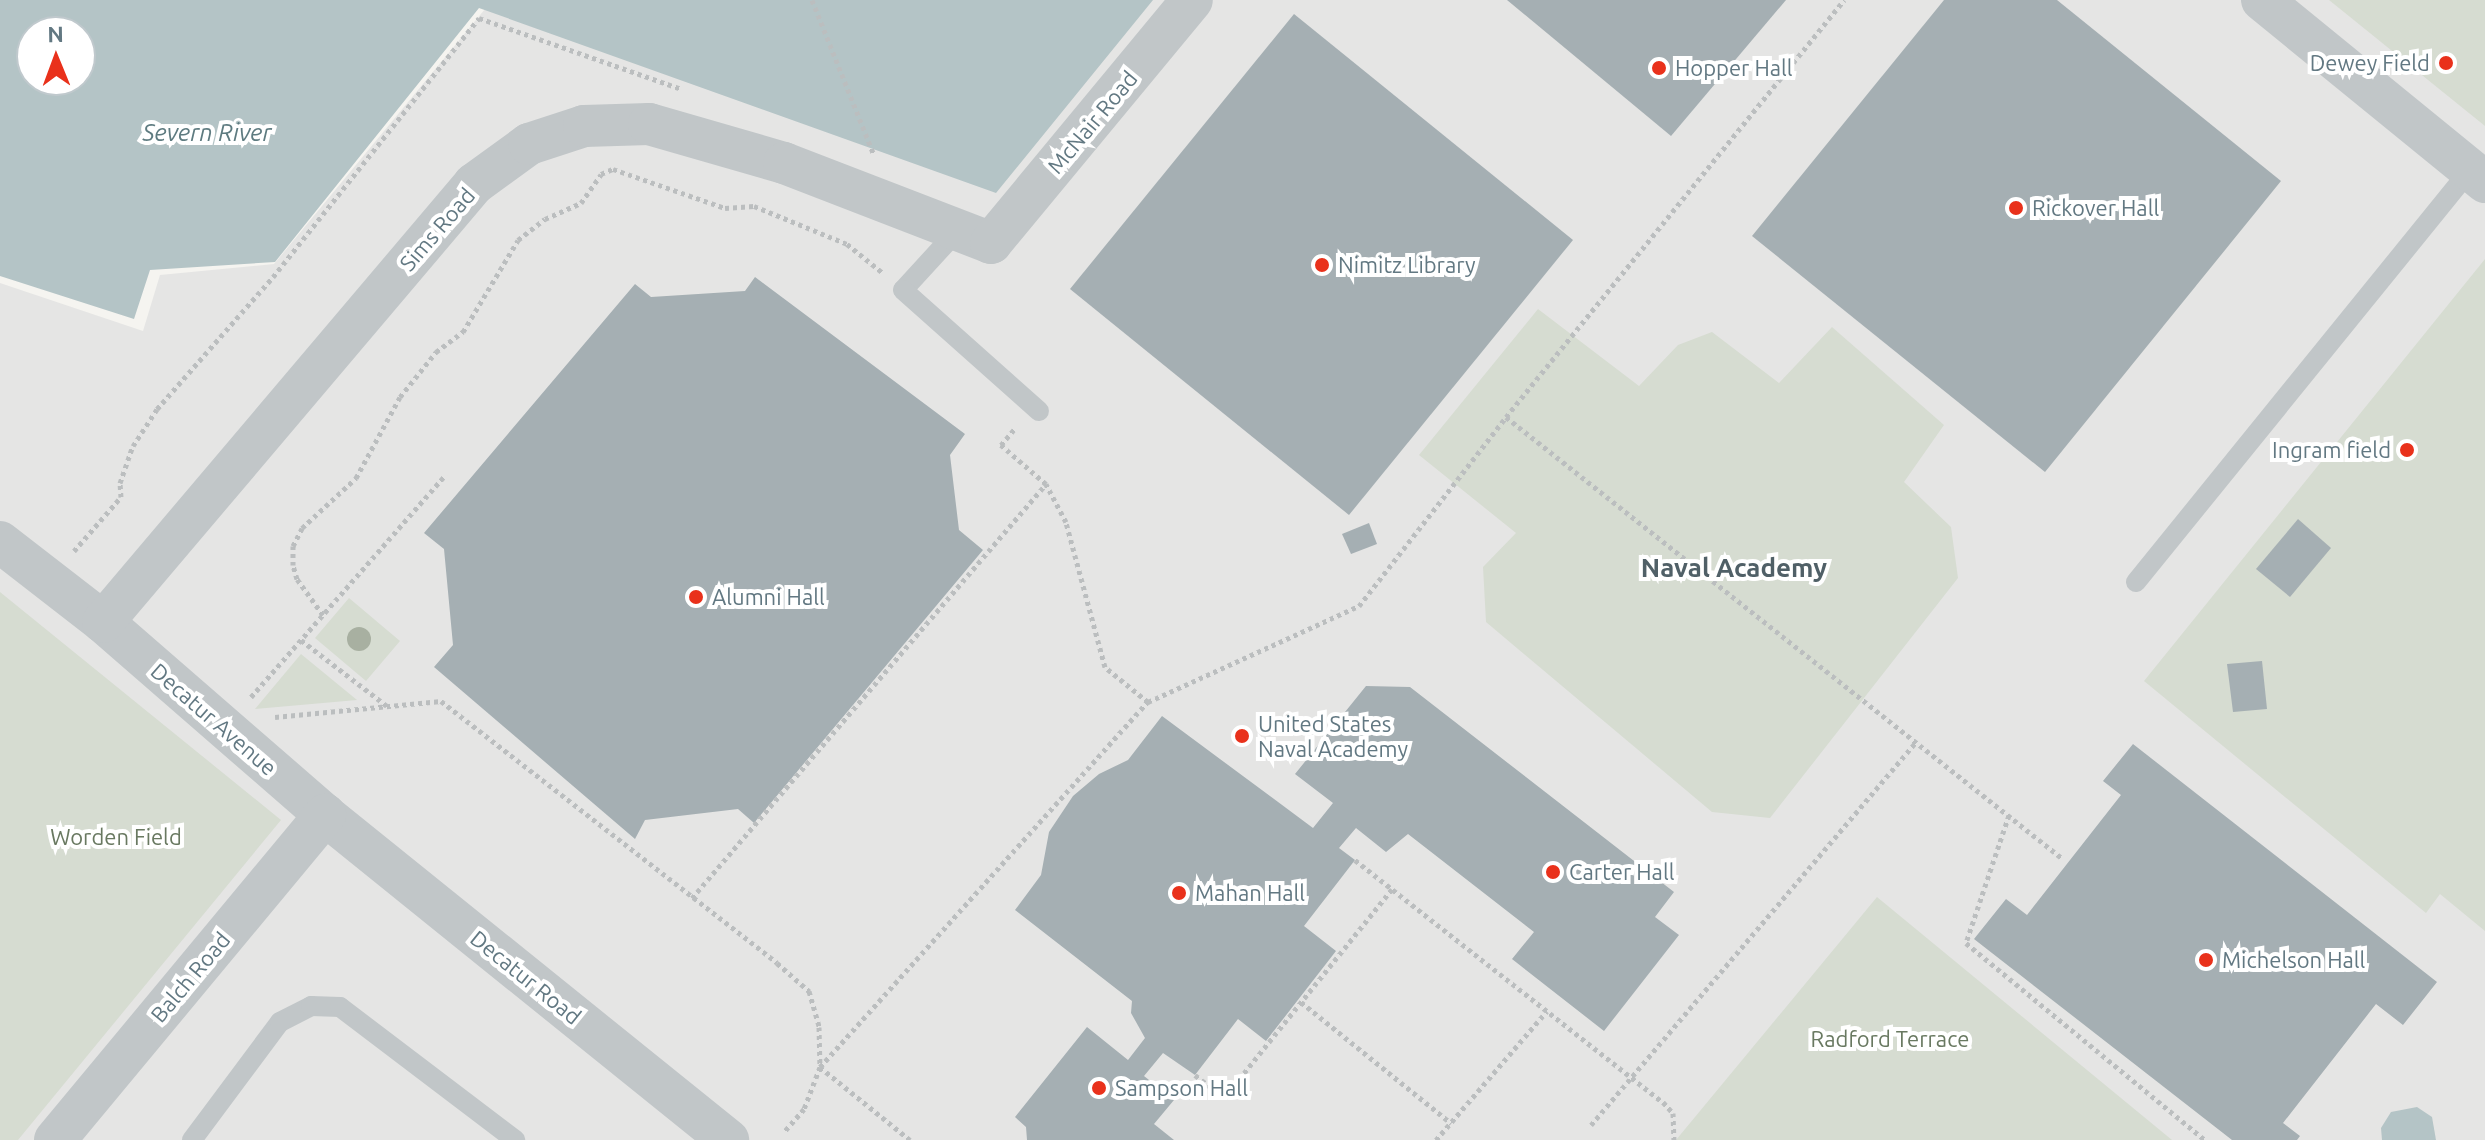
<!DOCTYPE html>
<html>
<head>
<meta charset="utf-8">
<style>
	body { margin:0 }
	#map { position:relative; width:2485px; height:1140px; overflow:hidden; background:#f5f4f0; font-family:Ubuntu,sans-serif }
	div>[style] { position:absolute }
	.built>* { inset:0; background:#e5e5e4 }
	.green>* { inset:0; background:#d6dcd1 }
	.water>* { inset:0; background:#b4c4c6 }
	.building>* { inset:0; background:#a5afb3 }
	.path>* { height:5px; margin-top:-2.5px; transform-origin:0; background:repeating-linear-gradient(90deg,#bbbebf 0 4px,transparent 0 8px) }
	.lane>* { height:20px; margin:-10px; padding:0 10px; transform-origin:10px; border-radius:10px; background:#c1c6c8 }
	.street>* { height:42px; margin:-21px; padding:0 21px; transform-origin:21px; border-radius:21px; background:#c1c6c8 }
	.trees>* { width:24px; height:24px; margin:-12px; border-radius:50%; background:#a8b0a1 }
	.dots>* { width:22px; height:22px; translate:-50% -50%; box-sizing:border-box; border:4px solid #fff; border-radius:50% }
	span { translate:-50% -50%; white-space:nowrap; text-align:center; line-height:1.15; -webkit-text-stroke:8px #fff; paint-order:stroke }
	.poi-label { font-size:22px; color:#627882 }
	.right { translate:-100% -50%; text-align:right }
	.left { translate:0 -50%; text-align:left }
	.street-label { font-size:22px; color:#627882 }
	.park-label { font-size:22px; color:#697961 }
	.water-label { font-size:24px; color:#5e7b80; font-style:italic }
	.quarter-label { font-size:26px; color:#506067; font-weight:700 }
	.north { position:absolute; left:16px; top:16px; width:80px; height:80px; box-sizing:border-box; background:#fff; border:2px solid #c0c9cd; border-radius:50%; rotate:359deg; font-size:22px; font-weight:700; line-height:32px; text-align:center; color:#627882 }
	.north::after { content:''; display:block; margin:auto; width:28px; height:36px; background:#e9311b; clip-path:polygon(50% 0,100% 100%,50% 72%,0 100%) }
</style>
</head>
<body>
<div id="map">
	<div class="built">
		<div style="clip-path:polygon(1148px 0,2485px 0,2485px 1140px,0 1140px,0 283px,143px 331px,160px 275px,274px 264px,485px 9px)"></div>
	</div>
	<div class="green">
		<div style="clip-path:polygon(2329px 0,2485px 0,2485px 126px)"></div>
		<div style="clip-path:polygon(2485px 259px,2485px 931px,2440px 894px,2426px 913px,2144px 681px)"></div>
		<div style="clip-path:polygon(1538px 309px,1639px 386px,1678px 345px,1712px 332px,1779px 383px,1832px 327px,1944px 425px,1904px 482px,1951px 527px,1958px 578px,1770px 818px,1712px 812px,1486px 622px,1483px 567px,1516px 533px,1419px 455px)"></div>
		<div style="clip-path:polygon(0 592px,281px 820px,18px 1140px,0 1140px)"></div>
		<div style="clip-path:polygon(349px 598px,400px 641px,366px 681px,315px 638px)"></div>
		<div style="clip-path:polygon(301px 654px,357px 700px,255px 709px)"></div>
		<div style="clip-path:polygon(1877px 897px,2172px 1140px,1676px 1140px)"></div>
	</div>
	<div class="water">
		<div style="clip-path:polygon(evenodd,0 0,1153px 0,996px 193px,479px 8px,275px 262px,150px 270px,134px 319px,0 276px,0 0,80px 32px,80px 80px,32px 80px,32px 32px,80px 32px)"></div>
		<div style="clip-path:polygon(2417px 1107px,2432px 1117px,2436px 1140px,2382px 1140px,2381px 1128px,2391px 1112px)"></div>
	</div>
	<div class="building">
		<div style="clip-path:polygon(1507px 0,1786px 0,1671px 136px)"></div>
		<div style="clip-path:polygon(1944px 0,2057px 0,2281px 181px,2045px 472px,1752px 236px)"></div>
		<div style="clip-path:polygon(1294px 14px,1573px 240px,1349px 515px,1070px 289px)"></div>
		<div style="clip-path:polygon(755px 277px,965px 434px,950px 455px,959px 530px,983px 550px,754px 823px,738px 809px,645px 820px,635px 839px,434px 667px,453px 645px,444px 549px,424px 533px,635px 284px,651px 297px,745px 291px)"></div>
		<div style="clip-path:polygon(2298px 519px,2331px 548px,2290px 597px,2256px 569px)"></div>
		<div style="clip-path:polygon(1369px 523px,1377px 544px,1351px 554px,1342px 534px)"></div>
		<div style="clip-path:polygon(2262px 661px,2267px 709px,2233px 712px,2227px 664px)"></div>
		<div style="clip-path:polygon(1366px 686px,1410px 687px,1674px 892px,1655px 917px,1679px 935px,1604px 1031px,1512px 959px,1534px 932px,1408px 834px,1386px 852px,1356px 828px,1339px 848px,1355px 860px,1304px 926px,1336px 951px,1266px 1041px,1238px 1019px,1195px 1075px,1163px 1053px,1144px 1076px,1174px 1100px,1154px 1124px,1174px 1140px,1027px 1140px,1026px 1127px,1015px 1117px,1087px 1027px,1128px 1060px,1145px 1038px,1131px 1013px,1132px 1001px,1015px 910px,1041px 875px,1049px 832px,1073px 796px,1099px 774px,1128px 760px,1162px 716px,1313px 828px,1333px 803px,1295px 774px)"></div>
		<div style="clip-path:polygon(2133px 744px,2437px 982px,2403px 1025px,2376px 1004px,2283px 1123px,2300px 1136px,2297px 1140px,2232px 1140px,1974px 939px,2006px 899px,2027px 915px,2121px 795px,2103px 781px)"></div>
	</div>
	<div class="path">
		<div style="left:812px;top:0;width:167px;rotate:68.2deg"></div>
		<div style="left:1506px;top:417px;width:537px;rotate:-50.97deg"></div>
		<div style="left:74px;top:551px;width:72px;rotate:-49deg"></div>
		<div style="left:121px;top:497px;width:14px;rotate:-94deg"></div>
		<div style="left:120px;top:483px;width:39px;rotate:-71deg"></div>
		<div style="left:133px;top:446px;width:44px;rotate:-57deg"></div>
		<div style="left:157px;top:409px;width:176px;rotate:-48.7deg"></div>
		<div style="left:273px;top:277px;width:331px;rotate:-51.5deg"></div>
		<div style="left:479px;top:18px;width:215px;rotate:19.3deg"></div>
		<div style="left:323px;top:615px;width:44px;rotate:-125.8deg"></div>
		<div style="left:297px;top:579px;width:15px;rotate:-106deg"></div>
		<div style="left:293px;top:565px;width:19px;rotate:-90deg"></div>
		<div style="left:293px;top:546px;width:20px;rotate:-63deg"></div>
		<div style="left:302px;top:528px;width:74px;rotate:-42.8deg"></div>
		<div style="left:356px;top:478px;width:92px;rotate:-61.5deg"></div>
		<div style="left:400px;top:397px;width:58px;rotate:-51.3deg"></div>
		<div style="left:436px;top:352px;width:34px;rotate:-37deg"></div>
		<div style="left:463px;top:332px;width:107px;rotate:-59.1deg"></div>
		<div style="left:518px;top:240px;width:34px;rotate:-38deg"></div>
		<div style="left:545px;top:219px;width:39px;rotate:-24deg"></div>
		<div style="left:581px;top:203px;width:35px;rotate:-55deg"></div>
		<div style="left:601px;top:174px;width:13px;rotate:-23deg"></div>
		<div style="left:613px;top:169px;width:119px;rotate:19.2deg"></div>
		<div style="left:725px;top:208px;width:29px;rotate:-4deg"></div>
		<div style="left:754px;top:206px;width:100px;rotate:22.2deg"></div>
		<div style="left:847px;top:244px;width:46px;rotate:38.9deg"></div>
		<div style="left:301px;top:640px;width:108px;rotate:37.5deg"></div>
		<div style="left:251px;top:697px;width:296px;rotate:-48.8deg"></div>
		<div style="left:1148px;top:702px;width:232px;rotate:-24.5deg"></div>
		<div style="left:1359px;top:606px;width:239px;rotate:-52.1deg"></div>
		<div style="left:1506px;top:417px;width:711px;rotate:38.43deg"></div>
		<div style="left:275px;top:717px;width:167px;rotate:-5.5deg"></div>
		<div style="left:441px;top:701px;width:426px;rotate:37.9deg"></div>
		<div style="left:777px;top:963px;width:43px;rotate:41.2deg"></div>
		<div style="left:809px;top:991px;width:37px;rotate:74deg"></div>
		<div style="left:819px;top:1027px;width:40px;rotate:88.6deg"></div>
		<div style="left:820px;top:1067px;width:45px;rotate:110.9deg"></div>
		<div style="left:804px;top:1109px;width:29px;rotate:131deg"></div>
		<div style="left:2009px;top:815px;width:135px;rotate:108.6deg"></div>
		<div style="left:1966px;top:943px;width:310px;rotate:39.5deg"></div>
		<div style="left:1355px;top:860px;width:392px;rotate:38.2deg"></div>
		<div style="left:1663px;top:1102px;width:15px;rotate:48deg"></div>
		<div style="left:1673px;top:1113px;width:27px;rotate:88deg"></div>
		<div style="left:692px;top:898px;width:545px;rotate:-49.47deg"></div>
		<div style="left:1046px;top:484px;width:60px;rotate:-139.1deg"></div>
		<div style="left:1001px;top:445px;width:23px;rotate:-50deg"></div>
		<div style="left:1301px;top:1002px;width:193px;rotate:38.9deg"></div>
		<div style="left:1195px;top:1075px;width:37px;rotate:38deg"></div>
		<div style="left:1224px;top:1098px;width:268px;rotate:-51.2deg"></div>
		<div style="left:1591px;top:1125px;width:502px;rotate:-49.68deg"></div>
		<div style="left:910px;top:1140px;width:116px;rotate:-141deg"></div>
		<div style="left:820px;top:1067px;width:491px;rotate:-48.1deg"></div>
		<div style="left:1148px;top:702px;width:55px;rotate:-140.9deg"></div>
		<div style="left:1105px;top:667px;width:150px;rotate:-105.1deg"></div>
		<div style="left:1066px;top:522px;width:43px;rotate:-117.8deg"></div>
		<div style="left:1436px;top:1140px;width:170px;rotate:-49.3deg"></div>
	</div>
	<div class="lane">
		<div style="left:958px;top:230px;width:81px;rotate:132.5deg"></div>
		<div style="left:903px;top:290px;width:182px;rotate:41.7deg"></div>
		<div style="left:2136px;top:582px;width:530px;rotate:-50.97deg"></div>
		<div style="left:192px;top:1140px;width:147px;rotate:-53.3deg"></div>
		<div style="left:280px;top:1022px;width:35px;rotate:-27deg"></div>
		<div style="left:311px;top:1006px;width:29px;rotate:2deg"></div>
		<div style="left:340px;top:1007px;width:220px;rotate:37.2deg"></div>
	</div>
	<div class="street">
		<div style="left:2262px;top:0;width:288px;rotate:39.2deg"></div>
		<div style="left:0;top:542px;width:130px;rotate:37.8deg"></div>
		<div style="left:103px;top:622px;width:294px;rotate:41deg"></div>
		<div style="left:325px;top:815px;width:518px;rotate:38.88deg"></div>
		<div style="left:103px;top:622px;width:574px;rotate:-49.73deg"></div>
		<div style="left:474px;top:184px;width:68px;rotate:-36deg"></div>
		<div style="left:529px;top:144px;width:58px;rotate:-18.1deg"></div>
		<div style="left:584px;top:126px;width:65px;rotate:-1.8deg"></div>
		<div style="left:649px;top:124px;width:141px;rotate:16.1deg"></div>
		<div style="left:784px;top:163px;width:222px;rotate:21.1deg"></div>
		<div style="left:991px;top:243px;width:315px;rotate:-50.4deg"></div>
		<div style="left:55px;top:1140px;width:423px;rotate:-50.3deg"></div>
	</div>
	<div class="trees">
		<div style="left:359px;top:639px"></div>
	</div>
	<div class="dots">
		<div style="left:2446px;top:63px;background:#e9311b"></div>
		<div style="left:1659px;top:68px;background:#e9311b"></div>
		<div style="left:2016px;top:208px;background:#e9311b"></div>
		<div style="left:1322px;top:265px;background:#e9311b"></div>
		<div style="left:2407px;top:450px;background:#e9311b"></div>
		<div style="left:696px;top:597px;background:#e9311b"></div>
		<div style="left:1242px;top:736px;background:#e9311b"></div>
		<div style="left:1553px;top:872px;background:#e9311b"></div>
		<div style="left:1179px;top:893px;background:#e9311b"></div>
		<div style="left:2206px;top:960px;background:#e9311b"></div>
		<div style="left:1099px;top:1088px;background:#e9311b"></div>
	</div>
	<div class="poi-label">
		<span class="right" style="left:2430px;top:63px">Dewey Field</span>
		<span class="left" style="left:1675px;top:68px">Hopper Hall</span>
		<span class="left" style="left:2032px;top:208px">Rickover Hall</span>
		<span class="left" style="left:1338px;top:265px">Nimitz Library</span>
		<span class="right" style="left:2391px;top:450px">Ingram field</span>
		<span class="left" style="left:712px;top:597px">Alumni Hall</span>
		<span class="left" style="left:1258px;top:736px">United States<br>Naval Academy</span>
		<span class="left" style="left:1569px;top:872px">Carter Hall</span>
		<span class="left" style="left:1195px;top:893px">Mahan Hall</span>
		<span class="left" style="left:2222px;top:960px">Michelson Hall</span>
		<span class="left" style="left:1115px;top:1088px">Sampson Hall</span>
	</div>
	<div class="street-label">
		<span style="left:1092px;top:122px;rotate:-50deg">McNair Road</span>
		<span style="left:437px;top:229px;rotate:-49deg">Sims Road</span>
		<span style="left:214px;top:719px;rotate:41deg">Decatur Avenue</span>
		<span style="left:190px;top:977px;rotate:-50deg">Balch Road</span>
		<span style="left:526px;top:977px;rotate:39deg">Decatur Road</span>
	</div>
	<div class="park-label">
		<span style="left:116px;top:837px">Worden Field</span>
		<span style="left:1890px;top:1039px">Radford Terrace</span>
	</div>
	<div class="water-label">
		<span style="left:207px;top:133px">Severn River</span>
	</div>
	<div class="quarter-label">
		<span style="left:1734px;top:568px">Naval Academy</span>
	</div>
	<div class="north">N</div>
</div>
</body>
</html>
